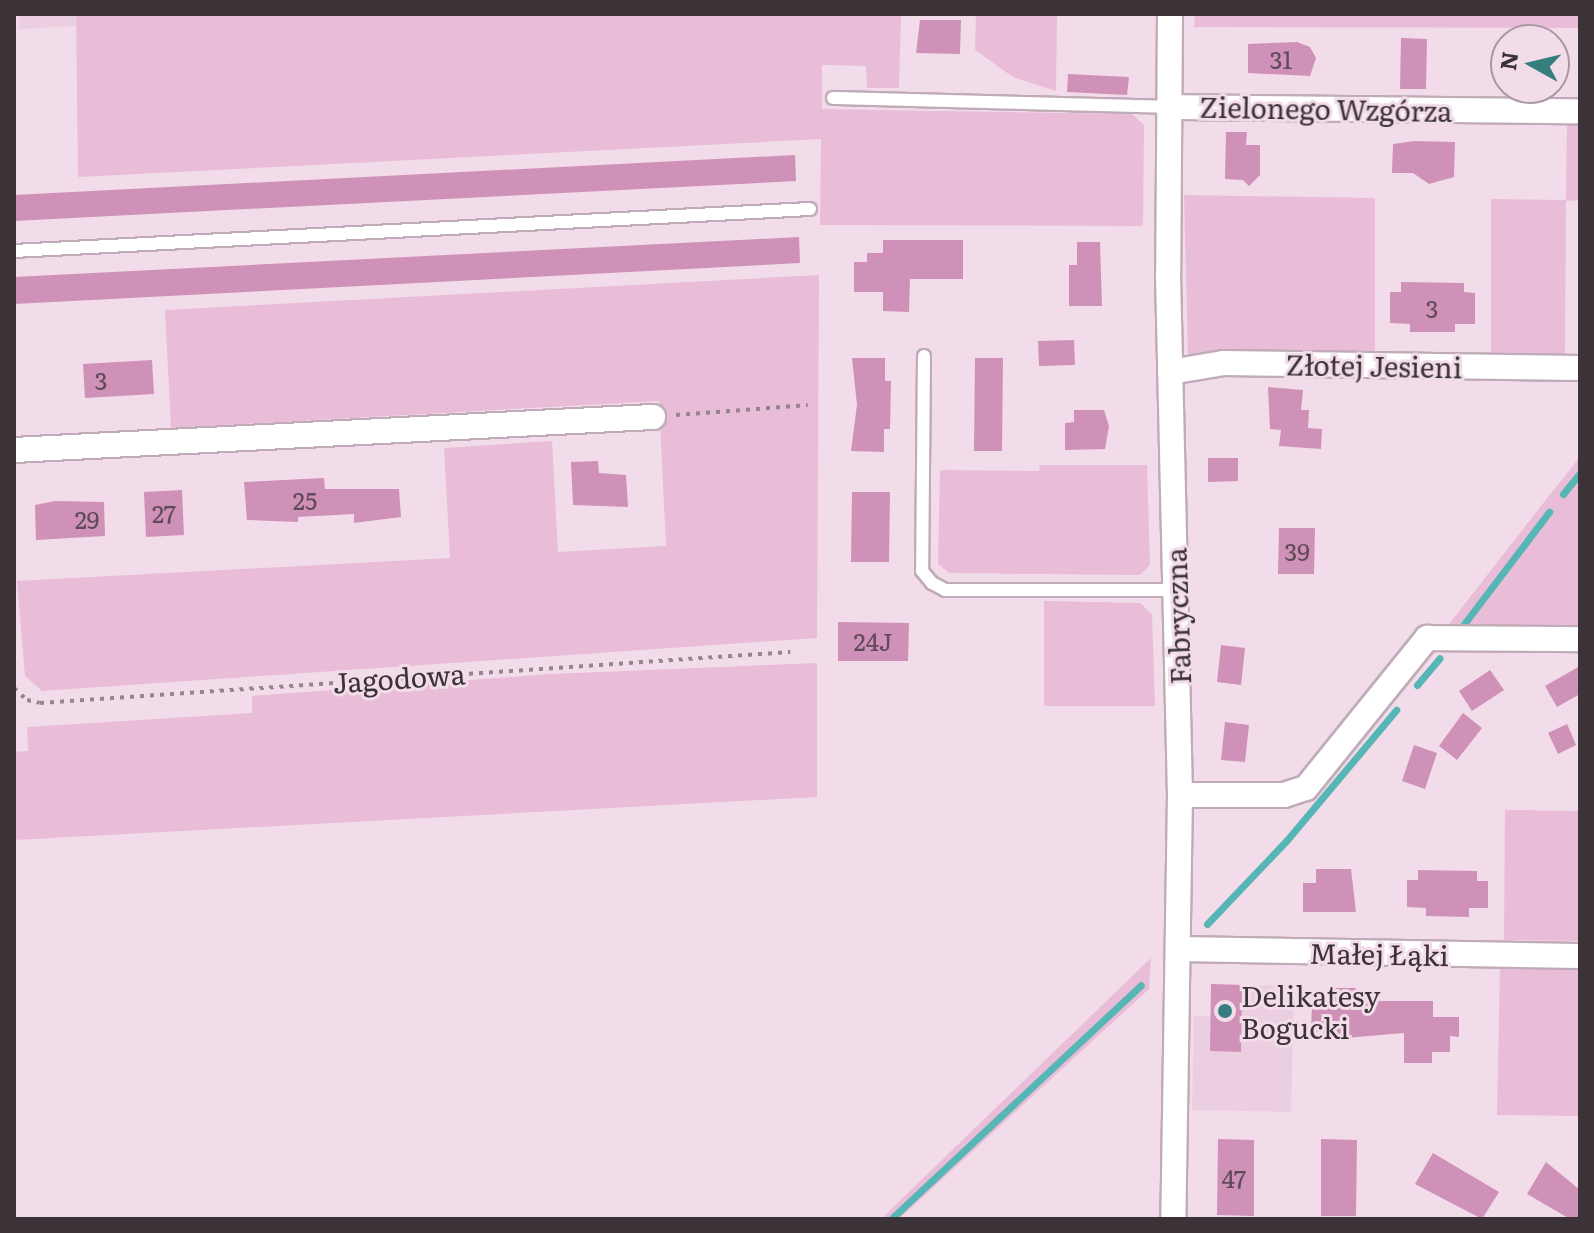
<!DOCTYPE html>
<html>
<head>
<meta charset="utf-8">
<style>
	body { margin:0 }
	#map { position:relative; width:1594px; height:1233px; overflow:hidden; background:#f2dce9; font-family:Literata,serif }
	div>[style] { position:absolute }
	.built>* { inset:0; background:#ebcfe0 }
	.green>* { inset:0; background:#e9bcd7 }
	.stream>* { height:7px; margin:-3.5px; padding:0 3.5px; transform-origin:3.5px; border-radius:3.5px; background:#56b6b5 }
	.building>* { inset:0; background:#cf91b7 }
	.path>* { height:4px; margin-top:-2px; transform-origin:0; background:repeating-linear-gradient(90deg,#94858e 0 4px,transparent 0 10px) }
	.roads { filter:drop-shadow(2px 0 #c0acb8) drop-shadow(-2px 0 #c0acb8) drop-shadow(0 2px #c0acb8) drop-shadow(0 -2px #c0acb8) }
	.lane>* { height:12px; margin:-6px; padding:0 6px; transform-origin:6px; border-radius:6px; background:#fff }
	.street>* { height:24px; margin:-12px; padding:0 12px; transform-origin:12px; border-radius:12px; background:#fff }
	.dots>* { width:22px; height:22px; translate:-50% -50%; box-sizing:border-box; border:4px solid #f2dce9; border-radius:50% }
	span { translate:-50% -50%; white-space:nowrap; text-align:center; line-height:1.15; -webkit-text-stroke:6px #f2dce9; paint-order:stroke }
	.number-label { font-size:24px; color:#604a58 }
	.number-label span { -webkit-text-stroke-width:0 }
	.street-label { font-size:28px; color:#3b3338 }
	.poi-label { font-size:28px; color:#3b3338 }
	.left { translate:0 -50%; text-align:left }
	.frame { position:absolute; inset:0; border:16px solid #3b3338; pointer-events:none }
	.north { position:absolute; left:1490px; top:24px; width:80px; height:80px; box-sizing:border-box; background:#f2dce9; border:2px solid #a998a2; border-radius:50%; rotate:278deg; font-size:22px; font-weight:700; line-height:32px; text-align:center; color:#3b3338 }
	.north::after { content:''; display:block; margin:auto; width:28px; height:36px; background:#357e7d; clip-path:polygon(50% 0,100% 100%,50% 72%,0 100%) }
</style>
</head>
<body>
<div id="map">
	<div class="built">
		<div style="clip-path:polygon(19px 14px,76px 14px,75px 26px,19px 29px)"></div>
		<div style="clip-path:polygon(1211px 984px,1294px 986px,1291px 1112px,1192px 1110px,1194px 1016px,1211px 1016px)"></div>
	</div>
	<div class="green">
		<div style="clip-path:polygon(76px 14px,901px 14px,899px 88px,867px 88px,866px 66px,822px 65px,822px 109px,1132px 114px,1144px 125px,1143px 226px,820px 225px,821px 139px,78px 177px)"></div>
		<div style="clip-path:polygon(976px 14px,1057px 14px,1056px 91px,1013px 77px,975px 50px)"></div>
		<div style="clip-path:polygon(1195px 14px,1580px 14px,1580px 28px,1194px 27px)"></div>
		<div style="clip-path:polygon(1567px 121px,1580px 121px,1580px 200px,1566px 201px,1565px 359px,1491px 355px,1491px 199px,1566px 200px)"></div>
		<div style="clip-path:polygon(1184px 195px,1375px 198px,1375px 354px,1188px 354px)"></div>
		<div style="clip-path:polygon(819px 275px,817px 638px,42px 691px,25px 676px,17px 581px,450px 558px,444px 448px,552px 441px,558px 552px,666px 546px,659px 401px,171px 428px,165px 310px)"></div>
		<div style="clip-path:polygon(1580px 457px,1580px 629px,1446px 628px,1548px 497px)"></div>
		<div style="clip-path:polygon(1040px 465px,1147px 465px,1150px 565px,1140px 575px,949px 573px,938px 564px,940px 470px,1039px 471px)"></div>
		<div style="clip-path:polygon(1044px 601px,1140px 603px,1152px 614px,1155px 706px,1044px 706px)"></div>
		<div style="clip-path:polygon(817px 663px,817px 797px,14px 840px,14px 752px,28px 751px,27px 727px,252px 713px,252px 696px,552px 674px)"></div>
		<div style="clip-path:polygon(1505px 810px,1580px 811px,1580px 941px,1504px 940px)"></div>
		<div style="clip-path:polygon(1151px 958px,1149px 989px,899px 1219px,881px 1219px)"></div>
		<div style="clip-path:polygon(1500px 967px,1580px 968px,1580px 1116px,1497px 1115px)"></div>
	</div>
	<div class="stream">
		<div style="left:1563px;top:494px;width:27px;rotate:-51deg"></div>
		<div style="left:1464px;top:624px;width:141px;rotate:-52.8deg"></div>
		<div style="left:1417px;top:685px;width:35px;rotate:-50deg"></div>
		<div style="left:1207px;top:924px;width:116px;rotate:-46.4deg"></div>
		<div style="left:1287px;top:840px;width:170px;rotate:-50deg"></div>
		<div style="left:891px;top:1219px;width:342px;rotate:-43.1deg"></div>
	</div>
	<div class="building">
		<div style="clip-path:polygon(920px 20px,961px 20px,960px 54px,916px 53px)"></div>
		<div style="clip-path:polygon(1401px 38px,1427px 39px,1426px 89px,1400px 89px)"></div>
		<div style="clip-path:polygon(1297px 42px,1310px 47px,1316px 58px,1310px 76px,1248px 73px,1248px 44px)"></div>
		<div style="clip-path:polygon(1068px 74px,1129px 77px,1127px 95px,1067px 92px)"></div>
		<div style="clip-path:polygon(1226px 132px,1247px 132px,1246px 145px,1260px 145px,1260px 175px,1249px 186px,1243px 180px,1225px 179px)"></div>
		<div style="clip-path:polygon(1414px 141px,1455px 142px,1454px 177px,1429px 184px,1413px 173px,1392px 173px,1393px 144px)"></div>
		<div style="clip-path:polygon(795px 155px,796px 181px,14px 221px,14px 195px)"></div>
		<div style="clip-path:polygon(799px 237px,800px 263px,14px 304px,14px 277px)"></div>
		<div style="clip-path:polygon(883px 240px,963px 240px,963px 279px,910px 279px,909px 312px,883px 311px,883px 292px,854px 292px,854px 262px,867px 262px,867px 253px,883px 253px)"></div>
		<div style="clip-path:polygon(1077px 242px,1100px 242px,1102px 306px,1069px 306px,1069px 265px,1077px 265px)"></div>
		<div style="clip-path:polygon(1401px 282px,1464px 283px,1464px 292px,1475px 293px,1475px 324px,1455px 324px,1455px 332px,1410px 332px,1410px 324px,1390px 323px,1390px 292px,1401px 292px)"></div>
		<div style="clip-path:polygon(1074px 340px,1075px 365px,1039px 366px,1038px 341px)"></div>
		<div style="clip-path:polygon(852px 358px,885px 358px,885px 381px,891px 381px,890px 429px,884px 429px,884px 452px,851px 451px,857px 405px)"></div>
		<div style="clip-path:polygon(975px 358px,1003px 358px,1002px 451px,974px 451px)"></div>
		<div style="clip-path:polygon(152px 360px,154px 394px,85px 398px,83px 364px)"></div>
		<div style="clip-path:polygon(1268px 387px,1303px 390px,1301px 410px,1309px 410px,1308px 428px,1322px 429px,1321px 449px,1279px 446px,1281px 430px,1270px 429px)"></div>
		<div style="clip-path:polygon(1074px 410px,1104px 410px,1109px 426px,1105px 449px,1065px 450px,1065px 423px,1074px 422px)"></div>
		<div style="clip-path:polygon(1208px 458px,1238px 458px,1238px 481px,1208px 482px)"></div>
		<div style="clip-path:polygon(598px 461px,599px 473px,626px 475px,628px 507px,573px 505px,571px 462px)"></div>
		<div style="clip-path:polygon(324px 478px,325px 489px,399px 489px,401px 517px,354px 523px,354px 514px,298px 517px,298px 522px,247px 520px,244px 482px)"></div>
		<div style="clip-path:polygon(182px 490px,184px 535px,146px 537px,144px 492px)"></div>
		<div style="clip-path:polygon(852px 492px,890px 492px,889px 562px,851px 562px)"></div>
		<div style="clip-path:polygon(55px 501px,104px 502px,105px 536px,36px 540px,35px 505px)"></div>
		<div style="clip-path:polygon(1279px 528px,1315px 528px,1314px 574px,1278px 574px)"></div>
		<div style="clip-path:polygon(838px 622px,909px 623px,908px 661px,838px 661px)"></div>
		<div style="clip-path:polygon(1221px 645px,1245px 648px,1241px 685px,1217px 682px)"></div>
		<div style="clip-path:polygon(1580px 666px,1580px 694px,1557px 707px,1545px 686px)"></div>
		<div style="clip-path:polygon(1490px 670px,1504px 690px,1472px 711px,1459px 691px)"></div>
		<div style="clip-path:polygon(1463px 713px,1482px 728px,1457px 760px,1439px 746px)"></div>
		<div style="clip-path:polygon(1225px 722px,1249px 725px,1245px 762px,1221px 760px)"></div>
		<div style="clip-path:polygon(1567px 724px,1576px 745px,1558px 754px,1548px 733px)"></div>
		<div style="clip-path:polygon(1414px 745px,1437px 753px,1425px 789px,1402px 781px)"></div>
		<div style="clip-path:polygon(1316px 869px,1351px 869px,1356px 912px,1303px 912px,1303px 883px,1316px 883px)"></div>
		<div style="clip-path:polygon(1418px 870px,1477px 871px,1477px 881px,1488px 881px,1488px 908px,1469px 908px,1469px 917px,1426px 916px,1426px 908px,1407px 907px,1407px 880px,1418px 880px)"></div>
		<div style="clip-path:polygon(1211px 984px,1242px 985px,1241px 1052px,1210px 1051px)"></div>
		<div style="clip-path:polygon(1328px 988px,1356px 988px,1356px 1001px,1433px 1001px,1433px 1017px,1459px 1017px,1459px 1037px,1450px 1036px,1450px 1052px,1432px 1052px,1432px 1063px,1404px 1063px,1404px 1033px,1322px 1040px,1322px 1032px,1311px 1032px,1312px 1000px,1328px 1001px)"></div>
		<div style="clip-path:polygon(1218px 1139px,1254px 1140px,1254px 1216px,1217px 1215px)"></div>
		<div style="clip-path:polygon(1321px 1139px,1357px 1140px,1356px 1216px,1321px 1216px)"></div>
		<div style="clip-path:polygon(1433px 1153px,1499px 1192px,1482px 1219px,1415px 1184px)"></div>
		<div style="clip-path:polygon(1546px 1162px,1580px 1190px,1580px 1219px,1570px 1219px,1527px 1194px)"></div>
	</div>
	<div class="path">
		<div style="left:676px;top:415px;width:132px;rotate:-4.3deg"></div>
		<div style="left:14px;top:688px;width:18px;rotate:43deg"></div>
		<div style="left:27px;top:700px;width:13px;rotate:13deg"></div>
		<div style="left:40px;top:703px;width:752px;rotate:-3.89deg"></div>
	</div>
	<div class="roads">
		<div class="lane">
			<div style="left:833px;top:98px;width:335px;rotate:1.5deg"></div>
			<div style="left:14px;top:251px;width:797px;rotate:-3.02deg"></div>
			<div style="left:924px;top:356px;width:215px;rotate:90.5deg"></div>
			<div style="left:922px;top:571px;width:16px;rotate:50deg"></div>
			<div style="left:932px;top:583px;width:15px;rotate:28deg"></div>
			<div style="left:945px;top:590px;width:231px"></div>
		</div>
		<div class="street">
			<div style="left:1170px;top:14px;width:261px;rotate:90.4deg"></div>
			<div style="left:1168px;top:275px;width:520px;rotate:88.68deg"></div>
			<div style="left:1180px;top:795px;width:424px;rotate:90.9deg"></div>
			<div style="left:1168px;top:107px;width:412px;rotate:0.6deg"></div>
			<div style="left:1170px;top:372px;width:55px;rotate:-9.5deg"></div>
			<div style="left:1224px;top:363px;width:356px;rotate:0.8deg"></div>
			<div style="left:14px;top:450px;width:640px;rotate:-2.96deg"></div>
			<div style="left:1180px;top:795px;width:104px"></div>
			<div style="left:1284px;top:795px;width:23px;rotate:-18deg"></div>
			<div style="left:1306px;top:788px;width:193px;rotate:-51.1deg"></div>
			<div style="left:1427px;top:638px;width:153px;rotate:0.4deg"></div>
			<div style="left:1178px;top:949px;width:402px;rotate:1deg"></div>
		</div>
	</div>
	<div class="dots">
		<div style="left:1225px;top:1011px;background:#357e7d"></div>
	</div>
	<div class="number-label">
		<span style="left:1281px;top:59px">31</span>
		<span style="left:1432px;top:308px">3</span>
		<span style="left:101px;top:380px">3</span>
		<span style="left:305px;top:500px">25</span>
		<span style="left:164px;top:513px">27</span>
		<span style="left:87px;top:519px">29</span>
		<span style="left:1297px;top:551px">39</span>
		<span style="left:873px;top:641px">24J</span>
		<span style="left:1234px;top:1178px">47</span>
	</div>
	<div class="street-label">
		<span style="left:1326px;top:108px;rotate:1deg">Zielonego Wzgórza</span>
		<span style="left:1374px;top:365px;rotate:1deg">Złotej Jesieni</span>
		<span style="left:1177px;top:616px;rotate:-92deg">Fabryczna</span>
		<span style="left:399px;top:677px;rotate:-4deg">Jagodowa</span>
		<span style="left:1379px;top:953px;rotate:1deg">Małej Łąki</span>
	</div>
	<div class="poi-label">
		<span class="left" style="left:1241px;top:1011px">Delikatesy<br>Bogucki</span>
	</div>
	<div class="frame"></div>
	<div class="north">N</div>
</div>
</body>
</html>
